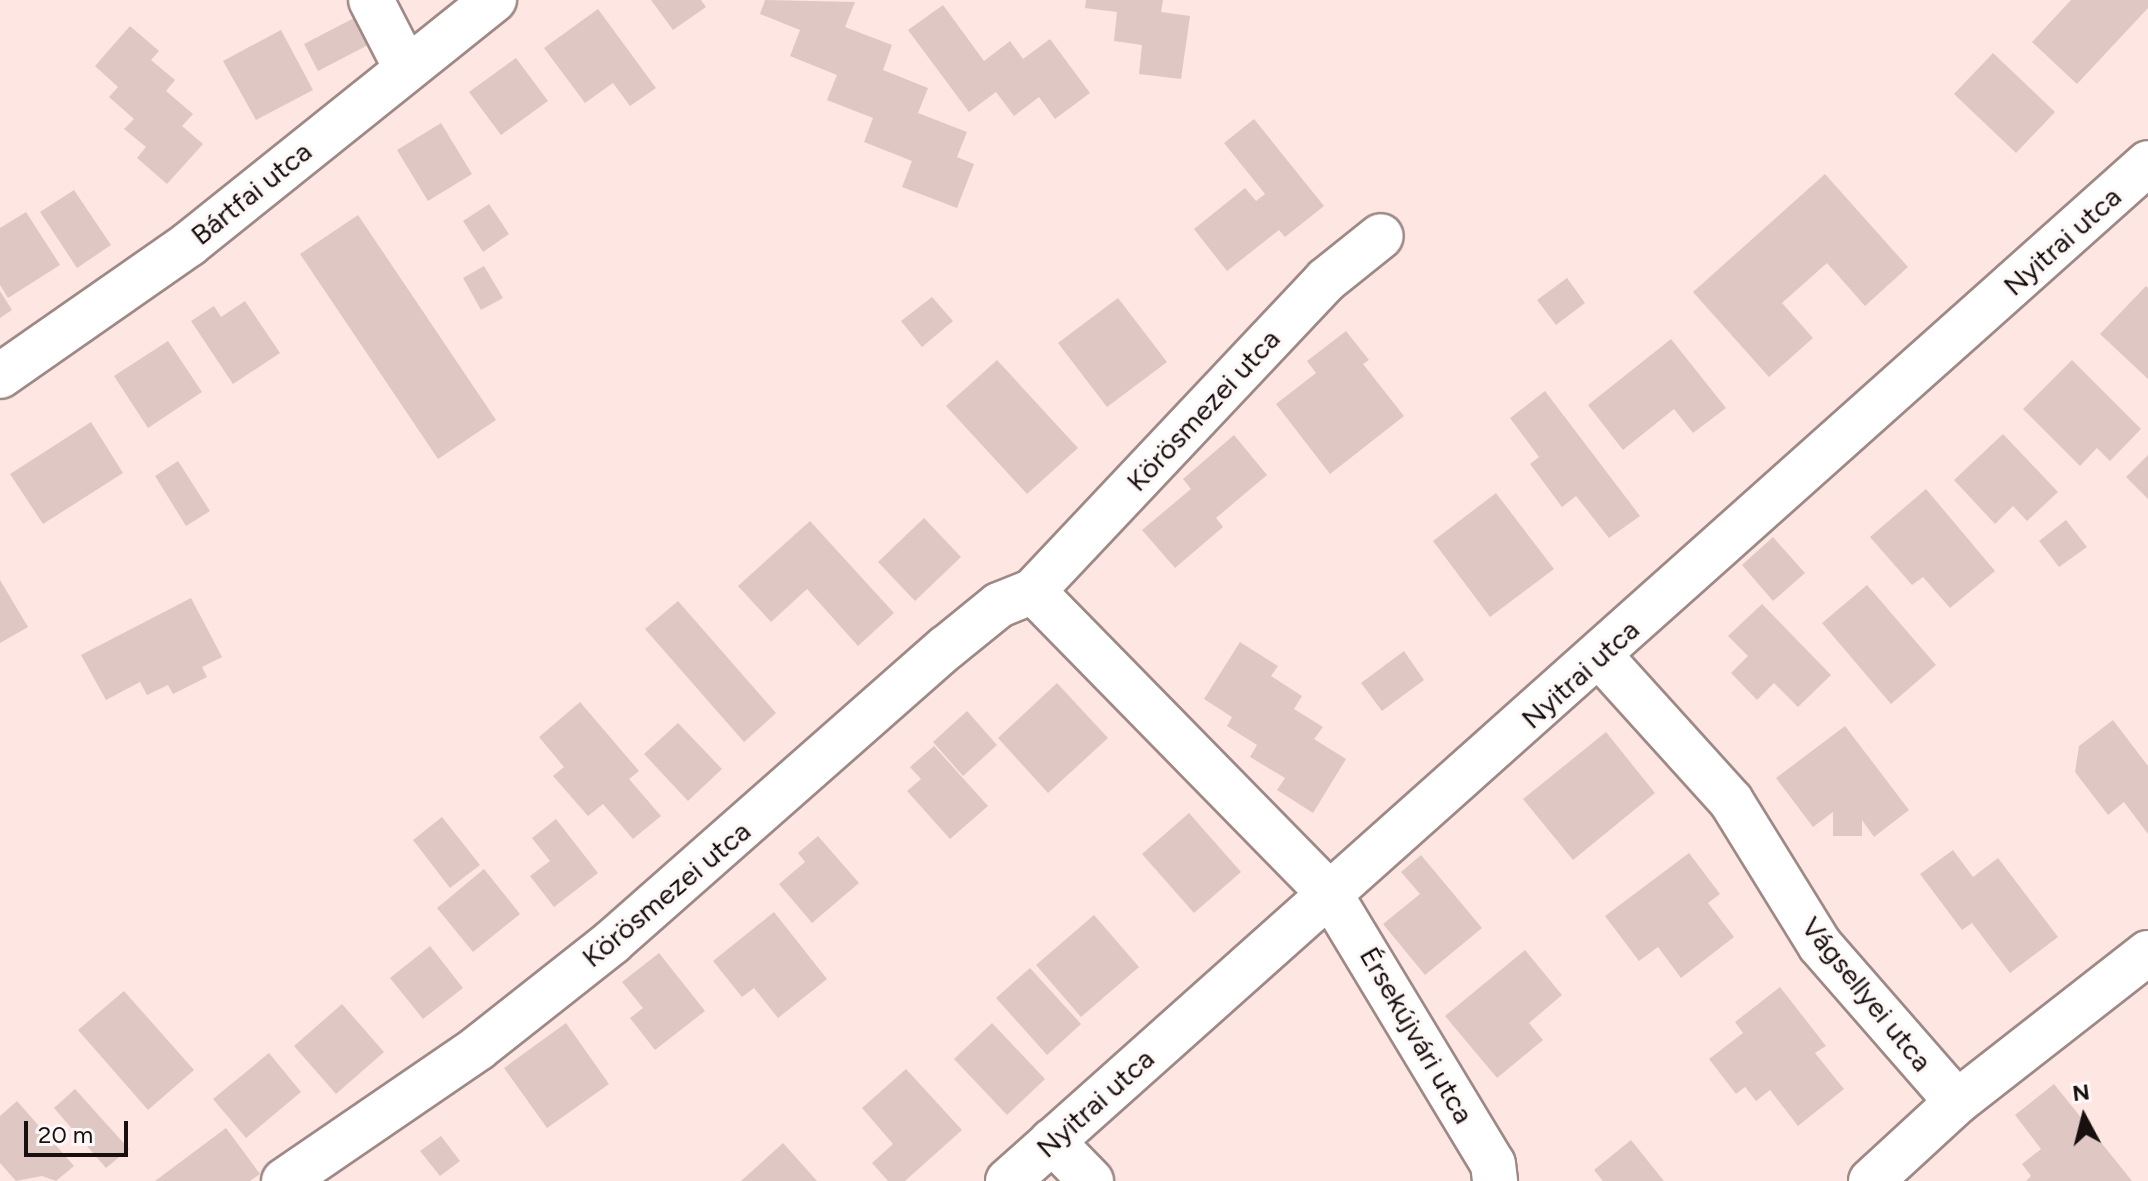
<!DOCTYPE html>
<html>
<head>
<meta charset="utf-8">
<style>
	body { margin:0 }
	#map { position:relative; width:2148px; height:1181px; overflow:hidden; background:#fee6e2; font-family:Figtree,sans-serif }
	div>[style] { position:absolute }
	.building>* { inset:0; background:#dfc8c4 }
	.roads { filter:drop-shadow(2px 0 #9e8986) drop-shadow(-2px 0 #9e8986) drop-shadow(0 2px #9e8986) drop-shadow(0 -2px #9e8986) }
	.minor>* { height:44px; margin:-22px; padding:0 22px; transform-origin:22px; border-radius:22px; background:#fff }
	span { translate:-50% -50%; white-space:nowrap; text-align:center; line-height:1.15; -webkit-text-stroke:6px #fdf8f7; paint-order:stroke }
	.street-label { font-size:28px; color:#18100f }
	.north { position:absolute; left:2044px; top:1077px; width:80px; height:80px; -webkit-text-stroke:6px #fdf8f7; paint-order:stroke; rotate:353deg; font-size:22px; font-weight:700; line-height:32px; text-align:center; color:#18100f }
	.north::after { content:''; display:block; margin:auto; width:28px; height:36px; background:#18100f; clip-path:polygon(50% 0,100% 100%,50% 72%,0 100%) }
	.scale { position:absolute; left:24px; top:1121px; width:104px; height:36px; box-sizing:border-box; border:4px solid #18100f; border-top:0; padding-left:10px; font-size:24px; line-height:28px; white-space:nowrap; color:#18100f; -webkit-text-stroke:6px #fdf8f7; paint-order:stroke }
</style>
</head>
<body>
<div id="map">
	<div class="building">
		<div style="clip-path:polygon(651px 0,701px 0,706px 7px,673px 30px)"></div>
		<div style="clip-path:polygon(765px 0,855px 2px,845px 27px,892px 45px,883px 70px,928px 88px,918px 113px,967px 132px,957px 157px,974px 164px,957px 208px,902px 187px,912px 161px,864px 142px,873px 118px,827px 100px,837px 75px,790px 56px,800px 30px,760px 14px)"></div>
		<div style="clip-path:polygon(1086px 0,1163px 0,1161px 12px,1190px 16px,1181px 79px,1139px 74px,1142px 45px,1114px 41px,1117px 12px,1085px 8px)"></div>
		<div style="clip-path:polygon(2071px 0,2148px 0,2148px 8px,2077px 84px,2032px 42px)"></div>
		<div style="clip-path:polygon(943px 5px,984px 61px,1010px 41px,1023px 59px,1050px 39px,1090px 93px,1055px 119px,1039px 97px,1014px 116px,996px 92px,969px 112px,908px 30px)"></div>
		<div style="clip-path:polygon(598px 9px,656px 88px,630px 106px,613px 83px,585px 103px,544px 48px)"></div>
		<div style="clip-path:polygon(358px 16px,372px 43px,318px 71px,304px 44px)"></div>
		<div style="clip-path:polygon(130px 26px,159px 51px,151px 60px,175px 80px,166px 91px,193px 114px,182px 126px,203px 144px,167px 184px,137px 158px,146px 147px,124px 129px,134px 119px,109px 97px,118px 87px,95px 66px)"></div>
		<div style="clip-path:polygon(281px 30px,313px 90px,256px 120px,223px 61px)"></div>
		<div style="clip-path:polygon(1993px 53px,2055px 112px,2016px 153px,1954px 94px)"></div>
		<div style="clip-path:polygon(516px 58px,548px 101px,501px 135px,469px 92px)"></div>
		<div style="clip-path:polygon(1254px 119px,1324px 206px,1285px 237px,1279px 230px,1227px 271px,1194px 229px,1245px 188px,1256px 201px,1265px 194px,1224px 143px)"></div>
		<div style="clip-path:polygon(441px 123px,472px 174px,428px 201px,397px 150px)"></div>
		<div style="clip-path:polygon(1825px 174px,1908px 267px,1865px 306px,1827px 263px,1782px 303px,1813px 338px,1769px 377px,1693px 292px)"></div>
		<div style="clip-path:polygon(74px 190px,111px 245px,77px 268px,40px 212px)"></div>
		<div style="clip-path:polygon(489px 204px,509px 234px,483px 252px,463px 221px)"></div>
		<div style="clip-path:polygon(26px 212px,60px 265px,8px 298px,0 285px,0 228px)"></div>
		<div style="clip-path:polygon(358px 215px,496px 420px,438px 459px,300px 254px)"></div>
		<div style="clip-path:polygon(484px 266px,503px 298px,481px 310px,463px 278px)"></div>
		<div style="clip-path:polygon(1567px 278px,1585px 303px,1556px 325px,1537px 300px)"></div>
		<div style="clip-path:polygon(2146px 286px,2148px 288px,2148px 379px,2100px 334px)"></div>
		<div style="clip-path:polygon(0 291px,12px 310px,0 318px)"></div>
		<div style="clip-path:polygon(932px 297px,953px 321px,922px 347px,901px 321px)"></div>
		<div style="clip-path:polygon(1118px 298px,1167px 362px,1107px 407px,1058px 343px)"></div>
		<div style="clip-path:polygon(245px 301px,280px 353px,233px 384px,191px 321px,214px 306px,221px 317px)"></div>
		<div style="clip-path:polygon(1346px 331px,1369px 360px,1363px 364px,1404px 416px,1330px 474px,1276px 404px,1316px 373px,1307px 361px)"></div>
		<div style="clip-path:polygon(1671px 339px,1726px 408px,1693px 433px,1674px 409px,1623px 450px,1588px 405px)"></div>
		<div style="clip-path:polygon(168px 341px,202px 392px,148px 428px,114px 376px)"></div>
		<div style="clip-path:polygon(997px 360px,1078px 448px,1027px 494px,946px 406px)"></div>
		<div style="clip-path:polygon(2072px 360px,2141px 429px,2110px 461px,2097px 448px,2080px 466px,2023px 409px)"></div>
		<div style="clip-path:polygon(1545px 391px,1640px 516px,1609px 538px,1576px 496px,1562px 507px,1530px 464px,1539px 457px,1510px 418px)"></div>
		<div style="clip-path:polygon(91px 422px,123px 473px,43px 524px,10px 474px)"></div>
		<div style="clip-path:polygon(2003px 434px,2058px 492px,2027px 521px,2013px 506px,1995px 524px,1954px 480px)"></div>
		<div style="clip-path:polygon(1234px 435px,1267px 475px,1216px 518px,1223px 527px,1175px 568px,1142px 530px,1191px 489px,1183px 479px)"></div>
		<div style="clip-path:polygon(2148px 455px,2148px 499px,2126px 477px)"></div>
		<div style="clip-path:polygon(178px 461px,210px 511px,186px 526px,155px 476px)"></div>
		<div style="clip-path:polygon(1926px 489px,1995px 571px,1950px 608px,1923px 577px,1912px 585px,1870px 537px)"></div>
		<div style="clip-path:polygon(1496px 493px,1554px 569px,1490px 617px,1433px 541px)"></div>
		<div style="clip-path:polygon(924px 518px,961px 557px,915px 601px,878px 562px)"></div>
		<div style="clip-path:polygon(2066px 520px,2087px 547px,2059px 567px,2039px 541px)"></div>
		<div style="clip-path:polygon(810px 521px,894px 613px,858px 646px,807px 589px,771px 622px,738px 586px)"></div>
		<div style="clip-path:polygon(1773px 537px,1805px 573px,1773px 601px,1742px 565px)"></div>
		<div style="clip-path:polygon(0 580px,28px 627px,0 643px)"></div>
		<div style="clip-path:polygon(1867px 585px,1936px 665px,1891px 704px,1822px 623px)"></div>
		<div style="clip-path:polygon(191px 598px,222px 657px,202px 667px,207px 677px,173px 694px,168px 685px,147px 695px,140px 682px,106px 700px,81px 655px)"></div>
		<div style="clip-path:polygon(678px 601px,776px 713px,744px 742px,645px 629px)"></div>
		<div style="clip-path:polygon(1762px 604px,1831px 675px,1798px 707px,1774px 683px,1757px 700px,1731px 673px,1748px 656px,1728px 636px)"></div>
		<div style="clip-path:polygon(1240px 642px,1278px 666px,1271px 676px,1302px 696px,1294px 709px,1323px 727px,1314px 739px,1346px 759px,1313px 813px,1277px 790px,1285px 778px,1250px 757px,1257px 745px,1227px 726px,1232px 717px,1204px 699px)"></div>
		<div style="clip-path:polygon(1404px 651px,1424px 680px,1382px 711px,1361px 683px)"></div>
		<div style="clip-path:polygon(1057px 683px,1108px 738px,1048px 793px,998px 738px)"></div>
		<div style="clip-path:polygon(580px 702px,639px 771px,629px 779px,661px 816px,633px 839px,603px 804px,588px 816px,553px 776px,564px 767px,539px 737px)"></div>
		<div style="clip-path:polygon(967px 711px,997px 745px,963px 776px,933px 742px)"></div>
		<div style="clip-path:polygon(2113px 720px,2148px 766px,2148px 834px,2124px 802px,2108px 815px,2075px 772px,2079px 746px)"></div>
		<div style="clip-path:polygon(678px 723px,722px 769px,688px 801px,644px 754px)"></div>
		<div style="clip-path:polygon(1845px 726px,1909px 810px,1874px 837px,1862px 820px,1862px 836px,1833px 836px,1833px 812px,1813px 827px,1776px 778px)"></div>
		<div style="clip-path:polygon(1606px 732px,1655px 793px,1573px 860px,1523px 799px)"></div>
		<div style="clip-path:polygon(934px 746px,988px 806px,950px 839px,907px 791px,921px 779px,910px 767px)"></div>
		<div style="clip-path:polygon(1189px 813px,1241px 872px,1194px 913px,1142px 854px)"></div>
		<div style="clip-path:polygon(442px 817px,480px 865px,450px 888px,413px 840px)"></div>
		<div style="clip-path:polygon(556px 819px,598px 873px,554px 907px,530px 876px,550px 861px,532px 838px)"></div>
		<div style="clip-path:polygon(818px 836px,859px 883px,812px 923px,779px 884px,805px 862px,798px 853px)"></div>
		<div style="clip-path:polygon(1953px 850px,1973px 877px,1998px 858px,2058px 937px,2010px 973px,1972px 923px,1962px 930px,1920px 874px)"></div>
		<div style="clip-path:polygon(1689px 853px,1720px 894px,1708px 903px,1734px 937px,1681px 978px,1658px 947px,1639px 961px,1605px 916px)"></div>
		<div style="clip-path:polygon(1421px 855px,1482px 928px,1425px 975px,1383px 924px,1420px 894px,1401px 872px)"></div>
		<div style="clip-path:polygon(484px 869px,520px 914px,473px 952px,437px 908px)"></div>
		<div style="clip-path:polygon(774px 912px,827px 979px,778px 1018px,754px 988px,742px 997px,713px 961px)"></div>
		<div style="clip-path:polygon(1094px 915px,1139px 967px,1081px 1017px,1036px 965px)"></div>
		<div style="clip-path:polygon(430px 946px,463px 988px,423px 1019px,390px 978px)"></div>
		<div style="clip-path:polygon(1525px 950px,1562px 995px,1529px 1023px,1543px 1040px,1497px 1078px,1445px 1016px)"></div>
		<div style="clip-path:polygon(659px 953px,705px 1011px,655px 1050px,630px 1018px,643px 1008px,622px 982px)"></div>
		<div style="clip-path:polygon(1030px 968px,1081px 1024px,1047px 1055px,996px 998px)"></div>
		<div style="clip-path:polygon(1780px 987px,1826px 1046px,1815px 1053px,1844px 1089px,1798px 1126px,1770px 1090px,1756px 1101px,1745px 1087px,1736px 1094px,1709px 1059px,1743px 1033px,1735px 1022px)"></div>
		<div style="clip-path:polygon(124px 991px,194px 1070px,148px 1110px,78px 1030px)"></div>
		<div style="clip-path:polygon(342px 1004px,384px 1052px,336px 1094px,294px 1046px)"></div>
		<div style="clip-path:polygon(566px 1023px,609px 1084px,547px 1128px,504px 1068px)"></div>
		<div style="clip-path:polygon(992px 1023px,1045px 1079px,1007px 1115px,954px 1059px)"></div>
		<div style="clip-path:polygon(269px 1053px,301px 1092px,246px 1138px,213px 1099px)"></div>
		<div style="clip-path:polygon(906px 1069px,962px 1130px,905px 1181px,888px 1181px,872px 1163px,893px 1144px,862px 1108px)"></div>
		<div style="clip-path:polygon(2054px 1084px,2132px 1181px,2026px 1181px,2031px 1176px,2022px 1164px,2041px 1149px,2015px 1115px)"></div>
		<div style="clip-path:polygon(75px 1089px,129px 1149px,106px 1168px,54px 1108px)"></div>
		<div style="clip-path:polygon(17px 1101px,74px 1166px,56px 1181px,42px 1176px,16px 1181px,0 1163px,0 1116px)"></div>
		<div style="clip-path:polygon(226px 1128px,260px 1174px,250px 1181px,155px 1181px)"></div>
		<div style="clip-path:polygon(441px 1136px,460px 1161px,440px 1176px,420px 1151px)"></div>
		<div style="clip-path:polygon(1631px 1140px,1664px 1181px,1603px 1181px,1594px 1170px)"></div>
		<div style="clip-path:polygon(783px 1143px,817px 1181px,741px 1181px)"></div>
	</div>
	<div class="roads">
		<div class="minor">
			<div style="left:371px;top:0;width:76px;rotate:62.8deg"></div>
			<div style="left:0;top:376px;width:231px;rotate:-34.9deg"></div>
			<div style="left:189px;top:244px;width:391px;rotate:-38.7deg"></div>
			<div style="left:1033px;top:591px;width:427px;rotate:-46.7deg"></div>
			<div style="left:1326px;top:280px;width:70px;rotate:-38.7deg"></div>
			<div style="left:1600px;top:656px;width:195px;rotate:47.9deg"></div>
			<div style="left:1731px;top:801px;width:169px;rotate:58.3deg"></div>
			<div style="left:1820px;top:945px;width:208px;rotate:48.9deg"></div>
			<div style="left:1957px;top:1102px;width:242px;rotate:-38deg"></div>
			<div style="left:1052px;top:1141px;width:56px;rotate:45.7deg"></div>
			<div style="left:284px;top:1181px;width:235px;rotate:-34.4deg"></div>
			<div style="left:478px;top:1048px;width:171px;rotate:-38.3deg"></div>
			<div style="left:612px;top:942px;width:445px;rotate:-41.4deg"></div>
			<div style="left:946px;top:648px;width:68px;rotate:-39.1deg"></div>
			<div style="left:999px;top:605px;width:37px;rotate:-22deg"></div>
			<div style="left:1033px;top:591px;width:424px;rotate:45.6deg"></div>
			<div style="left:1330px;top:894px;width:315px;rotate:58.9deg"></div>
			<div style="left:1493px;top:1164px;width:17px;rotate:83deg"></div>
			<div style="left:1008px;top:1181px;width:1528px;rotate:-41.76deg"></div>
			<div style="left:1871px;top:1181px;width:117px;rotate:-42.6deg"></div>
		</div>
	</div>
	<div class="street-label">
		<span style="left:251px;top:193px;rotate:-39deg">Bártfai utca</span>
		<span style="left:2062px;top:241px;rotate:-42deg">Nyitrai utca</span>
		<span style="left:1203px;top:410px;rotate:-47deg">Körösmezei utca</span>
		<span style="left:1580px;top:674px;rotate:-42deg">Nyitrai utca</span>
		<span style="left:666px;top:894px;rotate:-40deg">Körösmezei utca</span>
		<span style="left:1867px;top:994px;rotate:51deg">Vágsellyei utca</span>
		<span style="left:1417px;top:1035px;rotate:60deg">Érsekújvári utca</span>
		<span style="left:1095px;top:1103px;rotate:-42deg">Nyitrai utca</span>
	</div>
	<div class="north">N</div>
	<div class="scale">20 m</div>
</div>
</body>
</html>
